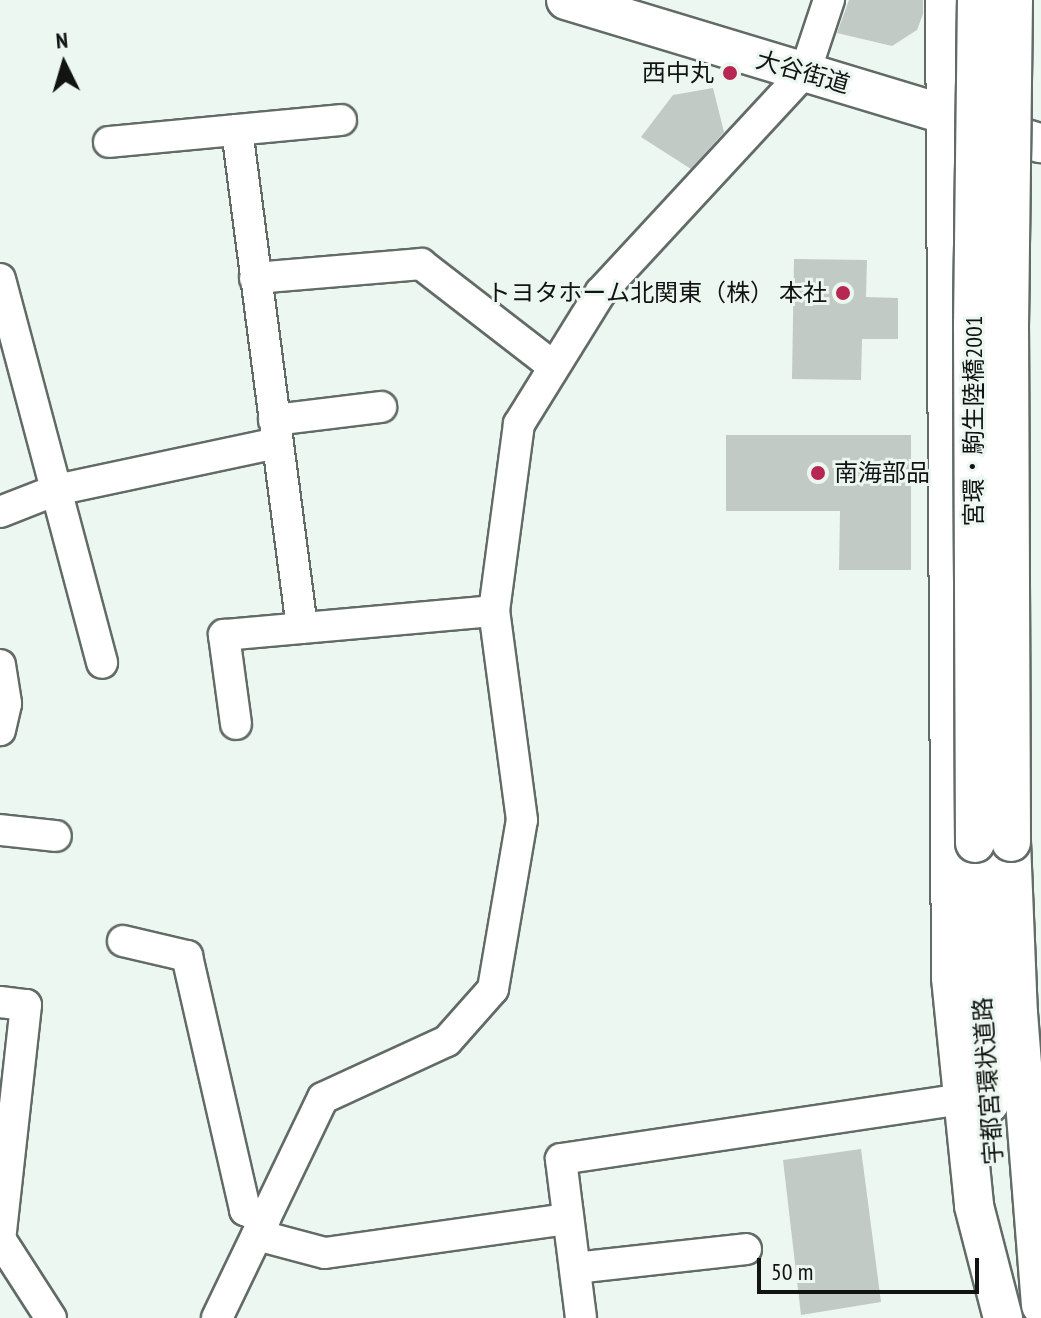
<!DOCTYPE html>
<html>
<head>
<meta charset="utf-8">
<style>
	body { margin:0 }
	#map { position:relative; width:1041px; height:1318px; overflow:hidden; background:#edf7f1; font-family:"PT Sans Narrow","Noto Sans JP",sans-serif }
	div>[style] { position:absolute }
	.building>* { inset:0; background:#c1cac4 }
	.roads { filter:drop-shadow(2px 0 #626b66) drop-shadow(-2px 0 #626b66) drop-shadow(0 2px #626b66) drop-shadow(0 -2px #626b66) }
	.minor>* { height:30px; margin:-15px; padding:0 15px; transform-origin:15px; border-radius:15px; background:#fff }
	.major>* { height:38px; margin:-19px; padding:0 19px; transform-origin:19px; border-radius:19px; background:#fff }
	.bridges { filter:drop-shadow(2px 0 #626b66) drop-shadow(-2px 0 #626b66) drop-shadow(0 2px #626b66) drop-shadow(0 -2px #626b66) }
	.major-bridge>* { height:38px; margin:-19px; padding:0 19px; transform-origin:19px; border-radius:19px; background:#fff }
	.dots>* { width:22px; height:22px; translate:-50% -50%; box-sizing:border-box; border:4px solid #edf7f1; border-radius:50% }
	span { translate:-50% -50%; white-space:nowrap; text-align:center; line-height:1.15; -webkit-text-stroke:6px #edf7f1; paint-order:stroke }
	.street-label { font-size:24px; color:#111412 }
	.poi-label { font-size:24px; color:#111412 }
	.right { translate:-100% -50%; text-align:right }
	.left { translate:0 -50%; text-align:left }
	.north { position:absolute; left:24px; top:24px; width:80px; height:80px; -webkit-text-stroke:6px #edf7f1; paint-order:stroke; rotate:355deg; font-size:22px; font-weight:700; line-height:32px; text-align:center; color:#111412 }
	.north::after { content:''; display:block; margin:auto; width:28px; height:36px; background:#111412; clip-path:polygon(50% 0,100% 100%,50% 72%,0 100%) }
	.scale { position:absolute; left:757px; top:1258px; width:222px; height:36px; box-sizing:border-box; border:4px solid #111412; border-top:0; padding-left:10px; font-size:24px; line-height:28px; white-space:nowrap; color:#111412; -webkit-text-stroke:6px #edf7f1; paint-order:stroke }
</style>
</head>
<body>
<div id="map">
	<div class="building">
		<div style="clip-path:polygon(849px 0,923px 0,923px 14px,917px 30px,892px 46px,837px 33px)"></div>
		<div style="clip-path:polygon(713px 88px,724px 132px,691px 169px,641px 137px,673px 95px)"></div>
		<div style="clip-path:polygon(794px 259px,867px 260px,866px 297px,898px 298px,898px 339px,862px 339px,861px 380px,792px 379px)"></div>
		<div style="clip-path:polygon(726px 435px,911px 435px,911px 570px,839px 570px,840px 511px,726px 511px)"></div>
		<div style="clip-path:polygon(861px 1149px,881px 1302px,801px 1315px,783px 1160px)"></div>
	</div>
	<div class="roads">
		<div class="minor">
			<div style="left:237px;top:130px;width:502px;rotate:82.56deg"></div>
			<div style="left:109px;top:142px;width:233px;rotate:-5.4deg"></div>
			<div style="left:255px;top:278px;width:167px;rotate:-4.8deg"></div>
			<div style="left:421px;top:264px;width:167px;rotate:37.7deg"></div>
			<div style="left:0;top:279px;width:397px;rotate:75.1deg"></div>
			<div style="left:274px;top:420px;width:108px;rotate:-6.9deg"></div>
			<div style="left:0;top:512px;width:60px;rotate:-21.4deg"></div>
			<div style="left:56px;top:490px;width:226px;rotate:-12deg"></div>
			<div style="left:0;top:665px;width:39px;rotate:81deg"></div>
			<div style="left:6px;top:704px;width:27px;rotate:103deg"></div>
			<div style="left:236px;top:724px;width:90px;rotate:-97.7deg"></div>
			<div style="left:224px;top:635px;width:271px;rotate:-5.1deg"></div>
			<div style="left:0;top:830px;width:56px;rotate:6.1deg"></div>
			<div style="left:123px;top:941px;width:66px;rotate:13.2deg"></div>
			<div style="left:187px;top:956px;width:261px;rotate:77.1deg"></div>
			<div style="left:245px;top:1210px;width:22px;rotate:22deg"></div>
			<div style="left:0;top:1002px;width:26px;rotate:7deg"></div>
			<div style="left:26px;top:1005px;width:235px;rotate:96.3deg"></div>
			<div style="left:0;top:1239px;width:94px;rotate:57.2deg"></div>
			<div style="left:257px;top:1235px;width:70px;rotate:14.8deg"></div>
			<div style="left:325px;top:1253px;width:245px;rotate:-8deg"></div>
			<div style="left:575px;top:1268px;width:172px;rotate:-6.3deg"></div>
			<div style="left:217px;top:1318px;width:244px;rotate:-64.3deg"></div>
			<div style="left:323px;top:1098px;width:136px;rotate:-24.7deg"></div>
			<div style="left:447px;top:1041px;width:69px;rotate:-48.5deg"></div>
			<div style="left:493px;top:989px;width:171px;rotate:-80.3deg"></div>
			<div style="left:522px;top:820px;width:211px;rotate:-97.6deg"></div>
			<div style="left:494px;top:611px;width:189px;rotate:-82.4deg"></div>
			<div style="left:519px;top:424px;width:155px;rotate:-58.2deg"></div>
			<div style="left:601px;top:292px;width:300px;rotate:-47.2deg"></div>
			<div style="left:805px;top:72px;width:76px;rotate:-71.6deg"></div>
			<div style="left:581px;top:1318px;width:160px;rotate:-97.2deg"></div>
			<div style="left:561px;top:1159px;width:406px;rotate:-8.5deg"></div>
		</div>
		<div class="major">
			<div style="left:566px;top:0;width:496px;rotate:16.8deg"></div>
			<div style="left:945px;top:0;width:978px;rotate:89.65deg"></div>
			<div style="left:951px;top:978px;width:229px;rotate:84.2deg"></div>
			<div style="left:974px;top:1206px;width:116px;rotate:75.5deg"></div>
			<div style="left:1011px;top:842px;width:171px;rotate:87.7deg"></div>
			<div style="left:1018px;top:1013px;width:293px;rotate:85.5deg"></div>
			<div style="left:975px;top:843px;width:261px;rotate:86.9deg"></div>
		</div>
	</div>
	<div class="bridges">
		<div class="major-bridge">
			<div style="left:1011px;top:842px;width:515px;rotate:-90.22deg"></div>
			<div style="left:1009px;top:327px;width:327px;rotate:-89.3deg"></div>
			<div style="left:975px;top:843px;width:517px;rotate:-90.22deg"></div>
			<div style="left:973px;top:326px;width:326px;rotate:-89.3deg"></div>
		</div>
	</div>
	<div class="dots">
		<div style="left:730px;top:73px;background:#b72753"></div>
		<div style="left:843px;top:293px;background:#b72753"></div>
		<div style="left:818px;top:473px;background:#b72753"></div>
	</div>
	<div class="street-label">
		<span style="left:803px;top:72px;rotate:16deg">大谷街道</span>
		<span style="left:974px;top:421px;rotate:-90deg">宮環・駒生陸橋2001</span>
		<span style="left:988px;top:1081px;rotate:-94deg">宇都宮環状道路</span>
	</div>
	<div class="poi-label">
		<span class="right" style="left:714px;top:73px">西中丸</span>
		<span class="right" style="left:827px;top:293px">トヨタホーム北関東（株） 本社</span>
		<span class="left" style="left:834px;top:473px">南海部品</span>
	</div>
	<div class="north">N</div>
	<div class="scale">50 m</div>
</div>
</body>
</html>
